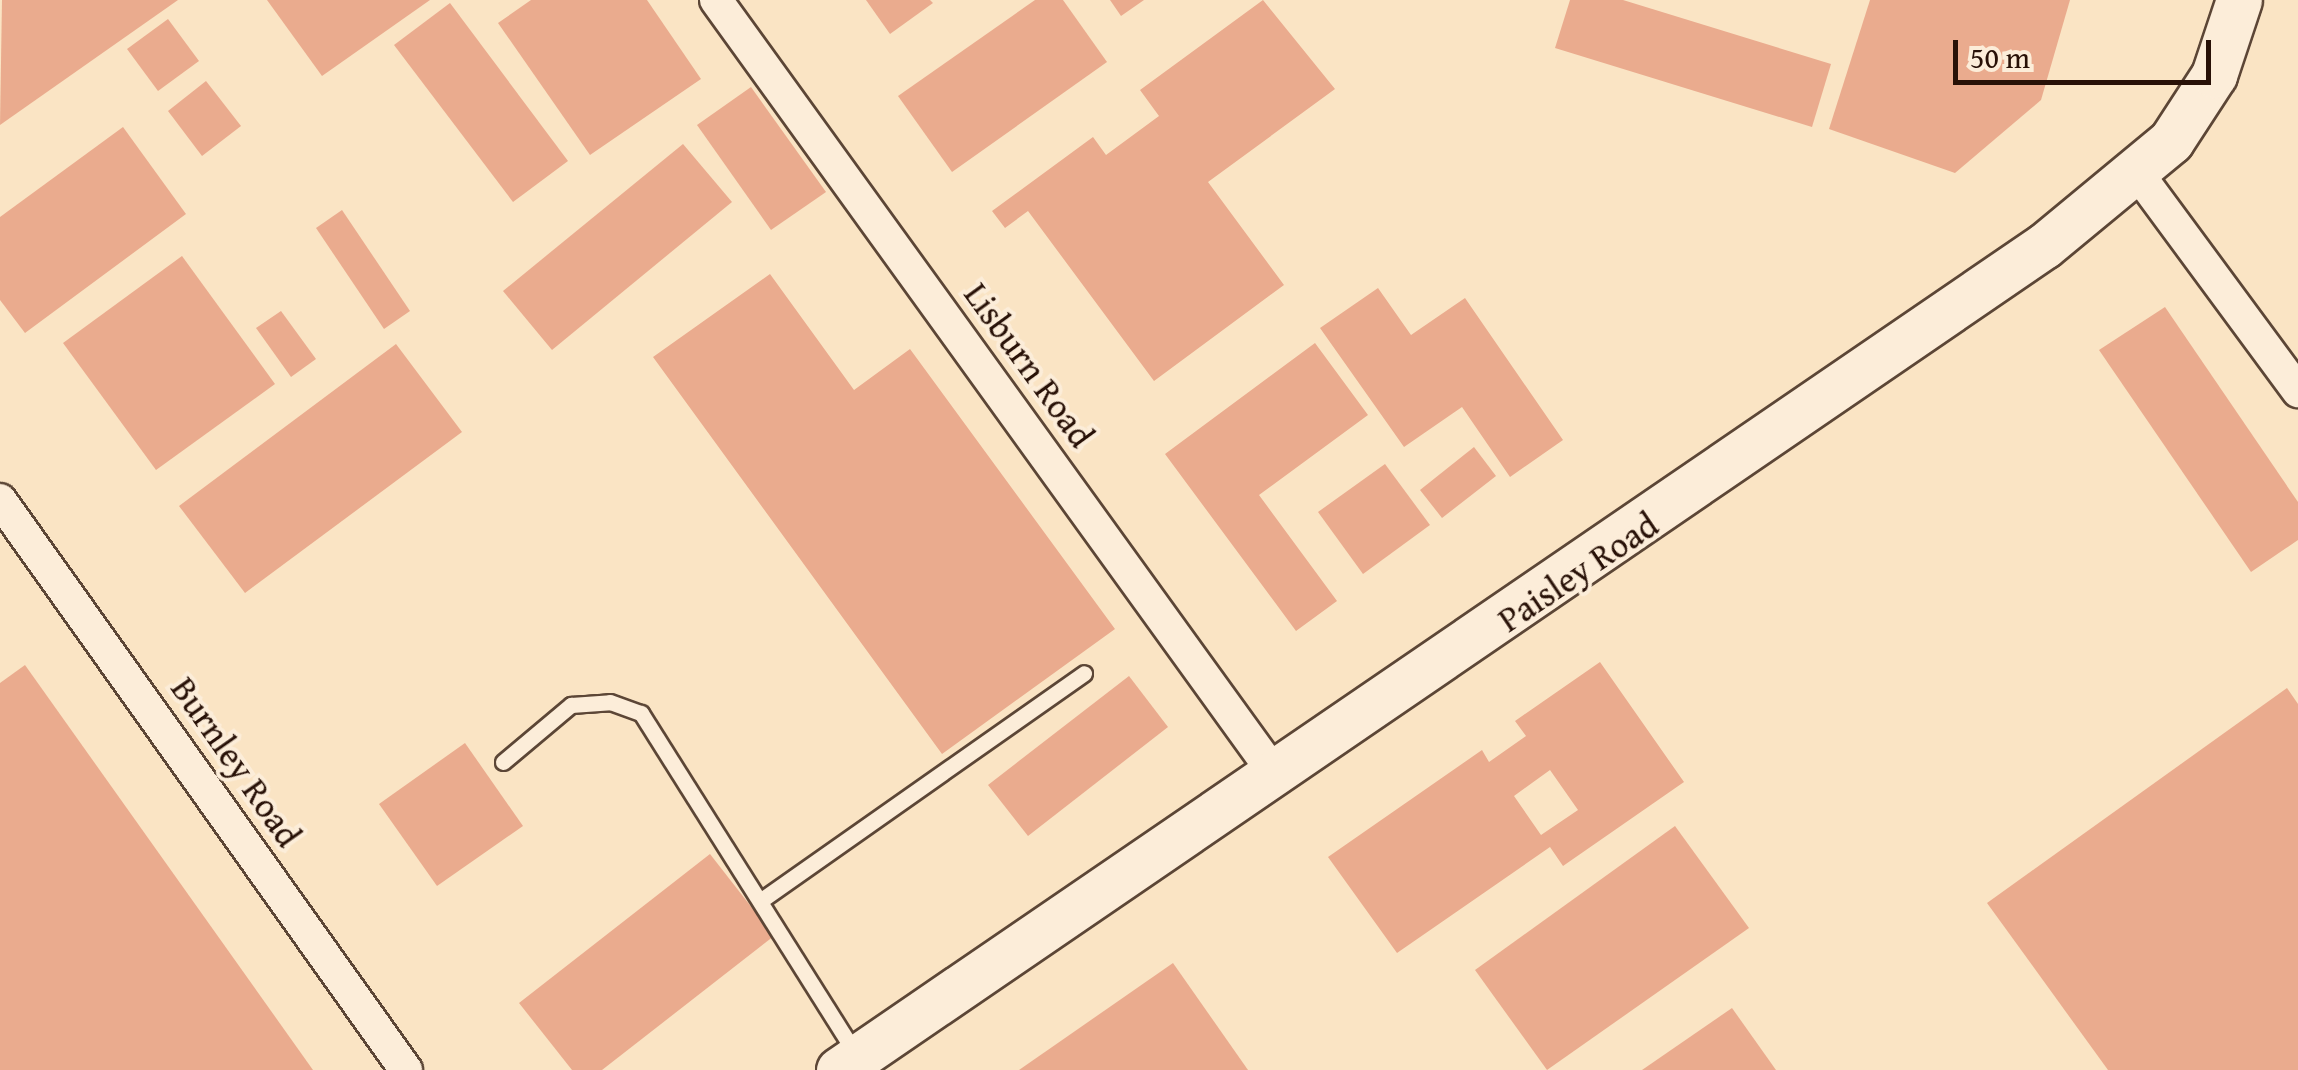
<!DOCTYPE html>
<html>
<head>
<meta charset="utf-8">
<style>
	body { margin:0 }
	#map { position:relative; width:2298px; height:1070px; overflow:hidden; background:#fae4c4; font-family:"Gentium Book Plus",serif }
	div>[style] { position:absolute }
	.building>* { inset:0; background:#eaab8e }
	.roads { filter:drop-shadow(2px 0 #5c4636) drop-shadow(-2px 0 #5c4636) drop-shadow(0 2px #5c4636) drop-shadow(0 -2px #5c4636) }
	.lane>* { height:15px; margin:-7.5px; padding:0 7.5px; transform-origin:7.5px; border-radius:7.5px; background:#fcedd9 }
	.street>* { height:32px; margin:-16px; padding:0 16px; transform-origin:16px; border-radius:16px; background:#fcedd9 }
	.secondary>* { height:45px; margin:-22.5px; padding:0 22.5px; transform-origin:22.5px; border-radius:22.5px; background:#fcedd9 }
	span { translate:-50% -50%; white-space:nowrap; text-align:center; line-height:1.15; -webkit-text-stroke:8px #fcedd9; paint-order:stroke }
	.street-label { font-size:35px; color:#281107 }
	.scale { position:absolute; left:1953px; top:40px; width:258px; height:45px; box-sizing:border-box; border:5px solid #281107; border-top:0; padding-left:12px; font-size:30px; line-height:35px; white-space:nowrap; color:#281107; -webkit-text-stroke:8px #fcedd9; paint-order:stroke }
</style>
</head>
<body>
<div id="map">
	<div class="building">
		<div style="clip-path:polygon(2px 0,178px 0,0 125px)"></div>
		<div style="clip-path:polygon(267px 0,430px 0,322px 76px)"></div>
		<div style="clip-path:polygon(531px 0,647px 0,701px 79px,590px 155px,498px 23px)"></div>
		<div style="clip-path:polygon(866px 0,930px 0,933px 3px,890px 34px)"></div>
		<div style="clip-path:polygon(1035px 0,1063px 0,1107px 62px,952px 172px,898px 96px)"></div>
		<div style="clip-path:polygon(1110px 0,1144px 0,1121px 16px)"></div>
		<div style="clip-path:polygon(1263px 0,1335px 89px,1208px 182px,1284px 285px,1154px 381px,1028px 211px,1005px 228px,992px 211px,1093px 137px,1106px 155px,1159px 116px,1140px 90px)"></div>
		<div style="clip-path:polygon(1570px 0,1623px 0,1831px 64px,1812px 127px,1555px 48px)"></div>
		<div style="clip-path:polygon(1870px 0,2070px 0,2041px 100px,1955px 173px,1829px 129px)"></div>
		<div style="clip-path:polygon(450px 3px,568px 161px,513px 202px,394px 45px)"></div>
		<div style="clip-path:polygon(168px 19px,199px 61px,158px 91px,127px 49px)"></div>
		<div style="clip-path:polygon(206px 81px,241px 126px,202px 156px,168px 111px)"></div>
		<div style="clip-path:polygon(751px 87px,826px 192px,771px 230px,697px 125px)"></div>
		<div style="clip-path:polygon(123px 127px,186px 214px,25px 333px,0 300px,0 217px)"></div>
		<div style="clip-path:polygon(683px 144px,732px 202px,552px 350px,503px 291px)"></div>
		<div style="clip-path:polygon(342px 210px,410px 311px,384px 329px,316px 228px)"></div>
		<div style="clip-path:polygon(182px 256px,275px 384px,156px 470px,63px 343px)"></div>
		<div style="clip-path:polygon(770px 274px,854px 390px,910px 349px,1115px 629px,942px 754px,653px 357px)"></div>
		<div style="clip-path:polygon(1378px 288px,1411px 335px,1465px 298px,1563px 440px,1510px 477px,1462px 407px,1404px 447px,1320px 328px)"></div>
		<div style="clip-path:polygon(2165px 307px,2298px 502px,2298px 540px,2251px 572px,2099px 350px)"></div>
		<div style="clip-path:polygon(281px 311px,316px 359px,291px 377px,256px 328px)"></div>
		<div style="clip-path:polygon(1315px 343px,1368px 415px,1259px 495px,1337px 601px,1296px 631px,1165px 454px)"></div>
		<div style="clip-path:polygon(396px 344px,462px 432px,245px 593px,179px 506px)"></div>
		<div style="clip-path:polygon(1474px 447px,1496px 476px,1442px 518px,1420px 490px)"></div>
		<div style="clip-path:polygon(1385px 464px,1430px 525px,1363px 574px,1318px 512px)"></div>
		<div style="clip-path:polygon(evenodd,1600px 662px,1684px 782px,1563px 866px,1550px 847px,1397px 953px,1328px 857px,1482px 750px,1489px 762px,1526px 736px,1515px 721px,1600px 662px,1550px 770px,1578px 810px,1541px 835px,1514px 796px,1550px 770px)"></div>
		<div style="clip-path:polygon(25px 665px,313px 1070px,0 1070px,0 683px)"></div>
		<div style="clip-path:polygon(1129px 676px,1168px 727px,1028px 836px,988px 785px)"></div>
		<div style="clip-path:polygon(2287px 688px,2298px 704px,2298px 1070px,2108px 1070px,1987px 903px)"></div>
		<div style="clip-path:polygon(465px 743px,523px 826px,437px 886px,379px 804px)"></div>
		<div style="clip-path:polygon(1675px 826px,1749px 928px,1547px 1070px,1475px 970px)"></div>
		<div style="clip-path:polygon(710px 854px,774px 936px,602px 1070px,572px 1070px,519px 1003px)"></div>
		<div style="clip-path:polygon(1173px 963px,1248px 1070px,1019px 1070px)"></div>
		<div style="clip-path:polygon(1732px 1008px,1776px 1070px,1642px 1070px)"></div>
	</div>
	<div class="roads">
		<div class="lane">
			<div style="left:503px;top:762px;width:89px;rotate:-40deg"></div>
			<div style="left:571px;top:705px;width:39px;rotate:-4deg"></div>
			<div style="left:610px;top:702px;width:33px;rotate:20deg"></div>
			<div style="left:641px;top:713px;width:403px;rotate:57.8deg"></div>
			<div style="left:760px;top:901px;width:396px;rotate:-35.1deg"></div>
		</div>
		<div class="street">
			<div style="left:716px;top:0;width:958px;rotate:54.17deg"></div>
			<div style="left:2138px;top:174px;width:270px;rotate:53.6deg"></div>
			<div style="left:0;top:500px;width:700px;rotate:54.54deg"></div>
		</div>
		<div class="secondary">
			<div style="left:839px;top:1070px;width:1460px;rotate:-34.37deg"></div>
			<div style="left:2044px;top:246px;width:165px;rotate:-39.6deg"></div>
			<div style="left:2171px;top:141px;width:79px;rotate:-56.9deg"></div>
			<div style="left:2214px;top:75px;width:79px;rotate:-71.6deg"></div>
		</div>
	</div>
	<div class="street-label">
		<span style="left:1029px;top:365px;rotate:54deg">Lisburn Road</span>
		<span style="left:1578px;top:572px;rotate:-34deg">Paisley Road</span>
		<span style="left:236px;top:762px;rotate:55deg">Burnley Road</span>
	</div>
	<div class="scale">50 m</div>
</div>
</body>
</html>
